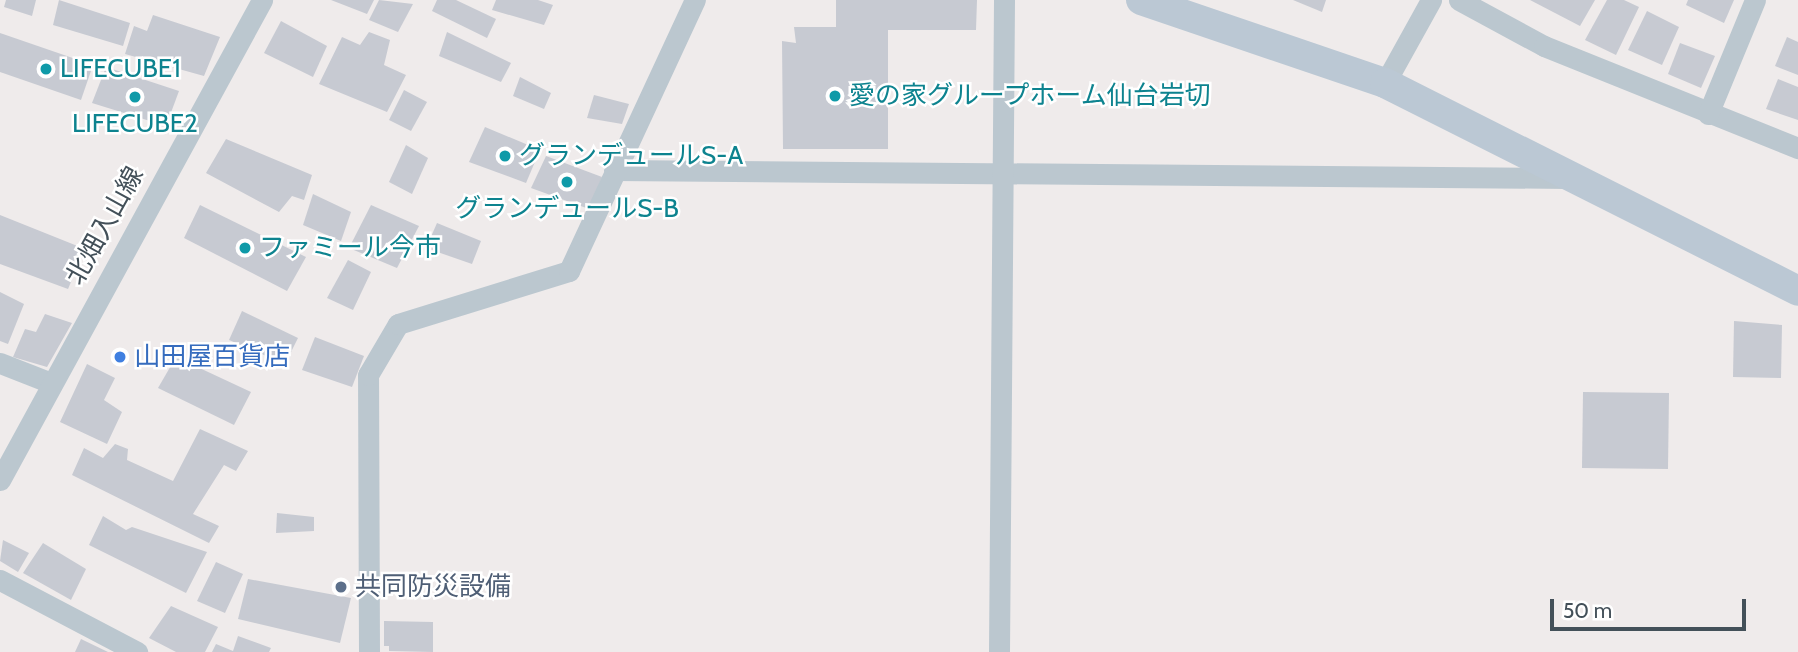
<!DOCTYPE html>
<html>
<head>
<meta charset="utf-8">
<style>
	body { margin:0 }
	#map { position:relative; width:1798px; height:652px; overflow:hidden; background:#efebeb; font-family:Cabin,"Noto Sans JP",sans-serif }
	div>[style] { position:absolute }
	.building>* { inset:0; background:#c7cad2 }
	.street>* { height:21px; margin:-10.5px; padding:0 10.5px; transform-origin:10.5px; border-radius:10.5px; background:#bbc7cf }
	.secondary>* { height:30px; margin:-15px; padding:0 15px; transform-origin:15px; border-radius:15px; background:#bbc8d4 }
	.dots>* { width:19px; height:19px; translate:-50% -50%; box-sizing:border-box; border:4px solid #fff; border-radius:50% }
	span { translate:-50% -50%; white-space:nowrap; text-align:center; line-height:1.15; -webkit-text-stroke:5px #fff; paint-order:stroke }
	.culture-label { font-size:26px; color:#0d838f }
	.left { translate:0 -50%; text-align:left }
	.street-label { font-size:26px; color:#435059 }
	.shop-label { font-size:26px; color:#366cbe }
	.service-label { font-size:26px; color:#4e5e75 }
	.scale { position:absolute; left:1550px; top:599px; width:196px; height:32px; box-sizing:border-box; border:4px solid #435059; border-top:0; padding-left:9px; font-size:21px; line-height:24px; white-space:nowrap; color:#435059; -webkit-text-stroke:5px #fff; paint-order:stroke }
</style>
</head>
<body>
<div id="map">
	<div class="building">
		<div style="clip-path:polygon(6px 0,36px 0,32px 16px,4px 7px)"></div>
		<div style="clip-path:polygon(59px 0,130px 23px,123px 46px,53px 25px)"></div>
		<div style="clip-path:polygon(331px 0,374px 0,367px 14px)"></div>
		<div style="clip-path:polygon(379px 0,413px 4px,398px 32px,369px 20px)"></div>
		<div style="clip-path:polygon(437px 0,456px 0,496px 19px,487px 38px,432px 11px)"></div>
		<div style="clip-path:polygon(496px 0,538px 0,553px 5px,544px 25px,492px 10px)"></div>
		<div style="clip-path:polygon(836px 0,977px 0,976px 30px,888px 30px,888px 149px,783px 149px,782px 41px,796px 43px,794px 27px,836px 27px)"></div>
		<div style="clip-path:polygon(1293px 0,1326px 0,1322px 12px)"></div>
		<div style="clip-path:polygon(1530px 0,1595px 0,1580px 26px)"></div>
		<div style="clip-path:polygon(1607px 0,1624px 0,1639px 7px,1616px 55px,1585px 40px)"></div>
		<div style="clip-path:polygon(1688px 0,1734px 0,1724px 23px,1686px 5px)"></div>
		<div style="clip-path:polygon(1647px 11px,1679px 27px,1662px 65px,1628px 50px)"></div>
		<div style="clip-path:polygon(153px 15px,220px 37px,204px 76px,125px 54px,134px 26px,147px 31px)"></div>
		<div style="clip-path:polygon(281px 21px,327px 46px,313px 77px,264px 53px)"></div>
		<div style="clip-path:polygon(369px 32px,390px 40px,384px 65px,406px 75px,387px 112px,319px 84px,342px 37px,360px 45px)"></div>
		<div style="clip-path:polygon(447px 32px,511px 63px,501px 82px,439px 56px)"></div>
		<div style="clip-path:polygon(0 33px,93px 65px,81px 100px,0 72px)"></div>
		<div style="clip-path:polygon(1787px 37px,1798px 42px,1798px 75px,1775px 66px)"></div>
		<div style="clip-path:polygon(1680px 43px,1715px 56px,1701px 88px,1668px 74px)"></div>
		<div style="clip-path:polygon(106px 67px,179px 91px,166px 126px,92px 103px)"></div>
		<div style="clip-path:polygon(520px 77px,551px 93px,544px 109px,513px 96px)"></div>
		<div style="clip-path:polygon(1778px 79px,1798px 87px,1798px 120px,1766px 109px)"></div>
		<div style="clip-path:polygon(404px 90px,427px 102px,411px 131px,389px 120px)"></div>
		<div style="clip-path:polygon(594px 95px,629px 104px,622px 124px,587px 118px)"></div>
		<div style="clip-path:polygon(485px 127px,540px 150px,526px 183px,469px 162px)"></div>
		<div style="clip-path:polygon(226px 139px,312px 175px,304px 200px,292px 196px,279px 212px,206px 173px)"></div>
		<div style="clip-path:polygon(406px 145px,428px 158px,412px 194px,389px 182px)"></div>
		<div style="clip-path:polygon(546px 156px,602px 177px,589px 209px,531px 188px)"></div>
		<div style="clip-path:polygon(313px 194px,351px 212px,341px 241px,303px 225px)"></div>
		<div style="clip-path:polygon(200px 205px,306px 257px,287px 291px,184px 238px)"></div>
		<div style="clip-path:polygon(371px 205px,419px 226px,397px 268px,349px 248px)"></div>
		<div style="clip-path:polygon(0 215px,85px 249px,68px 289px,0 264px)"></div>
		<div style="clip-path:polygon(437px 223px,481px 241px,472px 264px,426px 248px)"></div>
		<div style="clip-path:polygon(348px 260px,371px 272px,353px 310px,327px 298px)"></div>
		<div style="clip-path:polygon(0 292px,24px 304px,8px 344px,0 341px)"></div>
		<div style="clip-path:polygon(242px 311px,298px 338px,285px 364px,229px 340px)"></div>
		<div style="clip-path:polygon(45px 314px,72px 323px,47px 367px,13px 357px,25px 329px,36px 332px)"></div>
		<div style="clip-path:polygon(1734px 321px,1782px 325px,1781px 378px,1733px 377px)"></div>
		<div style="clip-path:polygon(315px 337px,364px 356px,352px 387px,302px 370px)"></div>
		<div style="clip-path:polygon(176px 357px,251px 392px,234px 425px,158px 388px)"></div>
		<div style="clip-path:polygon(87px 364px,115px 378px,104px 400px,122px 412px,107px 444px,60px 422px)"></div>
		<div style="clip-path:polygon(1583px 392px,1669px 393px,1668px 469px,1582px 468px)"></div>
		<div style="clip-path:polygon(200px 429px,248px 451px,236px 471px,224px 465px,193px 514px,219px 526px,209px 543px,72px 475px,84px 448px,103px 458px,115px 444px,128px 449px,127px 460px,173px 481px)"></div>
		<div style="clip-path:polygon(277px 513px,314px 517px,314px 531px,276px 533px)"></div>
		<div style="clip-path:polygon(103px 516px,126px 530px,132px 527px,207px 552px,186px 593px,89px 545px)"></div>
		<div style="clip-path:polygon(3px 540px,29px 553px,18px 572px,0 561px)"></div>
		<div style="clip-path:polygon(43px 543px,86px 569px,71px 600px,23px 573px)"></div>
		<div style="clip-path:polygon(216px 562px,243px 574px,225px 613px,197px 601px)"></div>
		<div style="clip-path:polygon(248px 579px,351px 598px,340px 643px,238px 619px)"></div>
		<div style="clip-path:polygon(171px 606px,218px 627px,205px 652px,176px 652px,149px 638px)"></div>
		<div style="clip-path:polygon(384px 621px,433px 622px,433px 652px,389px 651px,389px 646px,384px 646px)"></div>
		<div style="clip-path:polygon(238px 636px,271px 648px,269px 652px,212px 652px,216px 644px,233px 651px)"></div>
		<div style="clip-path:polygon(81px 639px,108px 652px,75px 652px)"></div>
	</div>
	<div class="street">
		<div style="left:1459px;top:0;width:97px;rotate:28.4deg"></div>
		<div style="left:1544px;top:46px;width:274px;rotate:21.9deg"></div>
		<div style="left:1385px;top:83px;width:95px;rotate:-61deg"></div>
		<div style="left:1708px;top:114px;width:123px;rotate:-67.6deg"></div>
		<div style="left:614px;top:170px;width:955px;rotate:0.48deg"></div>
		<div style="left:0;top:363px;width:55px;rotate:21.4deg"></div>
		<div style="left:0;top:480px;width:547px;rotate:-61.37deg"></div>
		<div style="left:0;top:580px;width:155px;rotate:27.7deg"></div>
		<div style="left:369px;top:652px;width:277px;rotate:-90.2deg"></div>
		<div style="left:368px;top:375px;width:59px;rotate:-59.5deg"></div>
		<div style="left:398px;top:324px;width:179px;rotate:-17.2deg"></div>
		<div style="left:569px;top:271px;width:299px;rotate:-65.1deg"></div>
		<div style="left:999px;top:652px;width:652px;rotate:-89.56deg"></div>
	</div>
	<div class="secondary">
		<div style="left:1141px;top:0;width:258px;rotate:18.8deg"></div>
		<div style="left:1385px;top:83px;width:462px;rotate:26.7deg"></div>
	</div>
	<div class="dots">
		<div style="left:46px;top:69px;background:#0f9aa8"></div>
		<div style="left:835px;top:96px;background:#0f9aa8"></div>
		<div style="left:135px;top:97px;background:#0f9aa8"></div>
		<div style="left:505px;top:156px;background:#0f9aa8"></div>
		<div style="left:567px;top:182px;background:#0f9aa8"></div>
		<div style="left:245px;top:248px;background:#0f9aa8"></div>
		<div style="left:120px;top:357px;background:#3f7fe0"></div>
		<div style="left:341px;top:587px;background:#5c6f8a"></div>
	</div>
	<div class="culture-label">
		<span class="left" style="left:60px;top:69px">LIFECUBE1</span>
		<span class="left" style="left:849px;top:96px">愛の家グループホーム仙台岩切</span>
		<span style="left:135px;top:124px">LIFECUBE2</span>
		<span class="left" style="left:519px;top:156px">グランデュールS-A</span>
		<span style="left:567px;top:209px">グランデュールS-B</span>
		<span class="left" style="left:259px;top:248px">ファミール今市</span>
	</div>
	<div class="street-label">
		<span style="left:105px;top:226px;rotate:-61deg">北畑入山線</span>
	</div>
	<div class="shop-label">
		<span class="left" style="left:134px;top:357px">山田屋百貨店</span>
	</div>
	<div class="service-label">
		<span class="left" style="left:355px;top:587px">共同防災設備</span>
	</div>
	<div class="scale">50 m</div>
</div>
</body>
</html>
